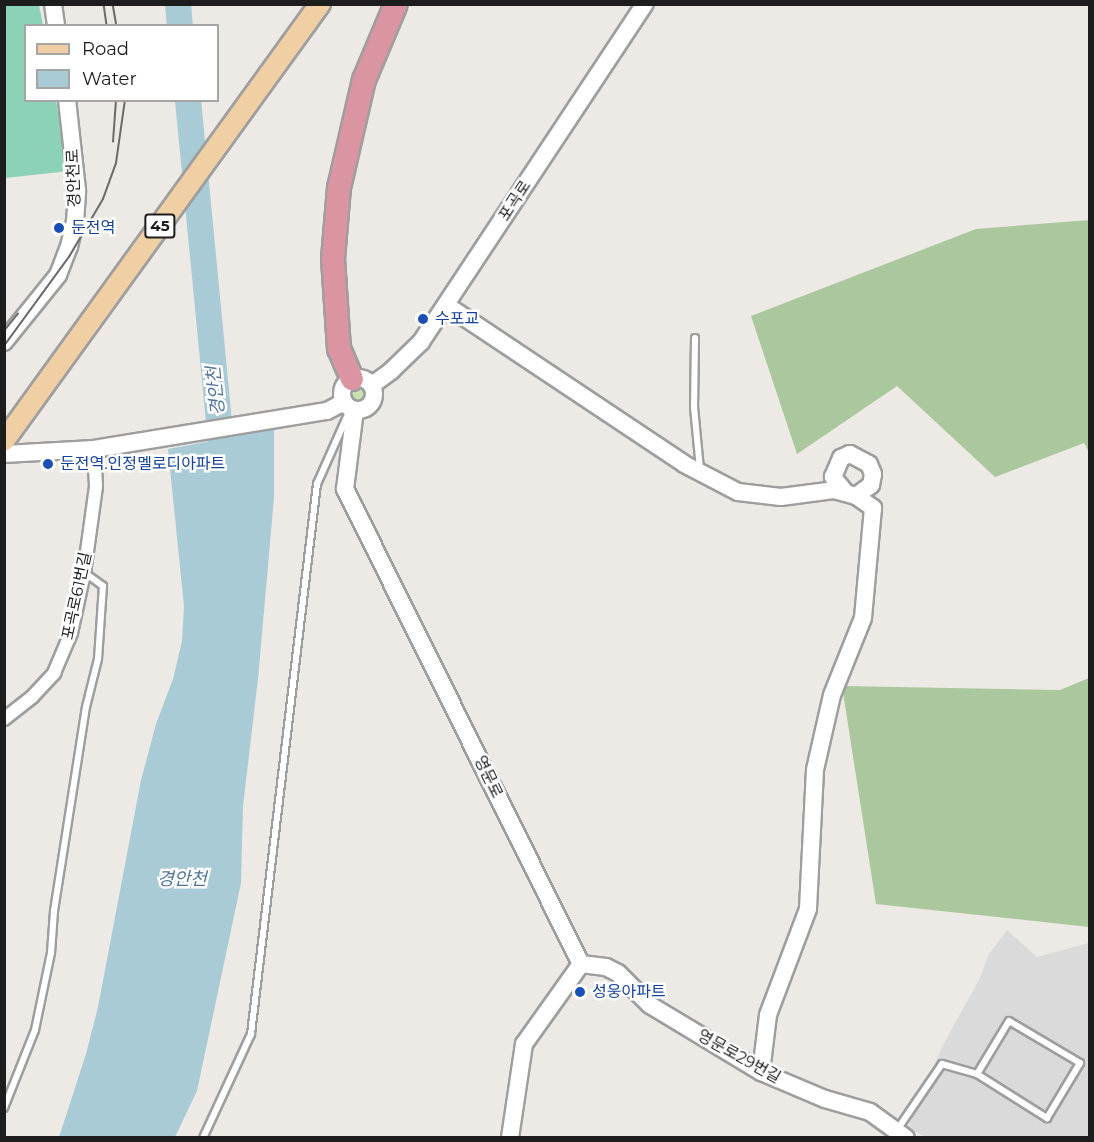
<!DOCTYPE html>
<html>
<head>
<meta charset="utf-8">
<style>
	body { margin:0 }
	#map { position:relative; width:1094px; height:1142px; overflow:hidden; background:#ede9e4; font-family:Montserrat,"Noto Sans KR",sans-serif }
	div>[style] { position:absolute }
	.residential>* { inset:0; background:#dadada }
	.grass>* { inset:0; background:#c8e1af }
	.round { border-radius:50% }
	.forest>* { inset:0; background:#aac79d }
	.pitch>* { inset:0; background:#8bd2b6 }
	.water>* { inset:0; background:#a9cbd5 }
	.river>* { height:26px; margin:-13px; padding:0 13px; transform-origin:13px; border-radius:13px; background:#a9cbd5 }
	.roads { filter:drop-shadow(2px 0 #9e9e9e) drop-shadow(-2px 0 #9e9e9e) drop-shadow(0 2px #9e9e9e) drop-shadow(0 -2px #9e9e9e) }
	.service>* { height:6px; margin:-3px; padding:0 3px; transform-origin:3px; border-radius:3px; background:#fff }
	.minor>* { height:12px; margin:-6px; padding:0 6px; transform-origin:6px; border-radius:6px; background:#fff }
	.tertiary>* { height:16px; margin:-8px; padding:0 8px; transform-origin:8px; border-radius:8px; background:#fff }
	.tertiary>.ring { margin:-8px; padding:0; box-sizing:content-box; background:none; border:16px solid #fff; border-radius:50% }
	.primary>* { height:20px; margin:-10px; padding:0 10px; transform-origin:10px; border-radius:10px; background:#f0cfa5 }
	.motorway>* { height:22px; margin:-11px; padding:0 11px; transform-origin:11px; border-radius:11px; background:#db94a2 }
	.tram>* { height:1.5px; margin:-0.75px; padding:0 0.75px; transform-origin:0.75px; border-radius:0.75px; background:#6b6b6b }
	.dots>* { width:16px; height:16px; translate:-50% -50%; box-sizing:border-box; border:3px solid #fff; border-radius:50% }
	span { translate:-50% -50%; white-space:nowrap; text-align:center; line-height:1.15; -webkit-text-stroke:5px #fff; paint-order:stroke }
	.shield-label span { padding:2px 4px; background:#fff; border:2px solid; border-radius:4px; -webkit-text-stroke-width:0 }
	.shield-label { font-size:15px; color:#1d1d1d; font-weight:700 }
	.street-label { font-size:16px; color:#1d1d1d }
	.transit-label { font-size:16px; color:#164399 }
	.left { translate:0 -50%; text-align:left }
	.water-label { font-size:18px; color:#527699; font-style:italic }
	.frame { position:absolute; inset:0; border:6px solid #1d1d1d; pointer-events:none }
	.legend { position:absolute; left:24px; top:24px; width:195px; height:78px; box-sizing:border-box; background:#fff; border:2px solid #a5a5a5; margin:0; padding:8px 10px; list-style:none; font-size:18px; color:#1d1d1d }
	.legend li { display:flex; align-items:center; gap:12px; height:30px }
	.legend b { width:30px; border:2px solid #a5a5a5 }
</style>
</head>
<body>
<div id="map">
	<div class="residential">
		<div style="clip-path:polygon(1007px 930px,1037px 957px,1089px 943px,1089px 1137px,926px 1137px,908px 1128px,942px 1047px,980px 978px,989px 954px)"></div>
	</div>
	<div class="grass">
		<div class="round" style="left:348px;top:383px;width:22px;height:22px"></div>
	</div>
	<div class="forest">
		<div style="clip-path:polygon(1089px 220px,1089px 452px,1084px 443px,995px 477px,897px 386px,797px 454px,751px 316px,976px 229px)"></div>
		<div style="clip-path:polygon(1089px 678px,1089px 927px,876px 904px,842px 686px,1060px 690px)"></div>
	</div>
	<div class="pitch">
		<div style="clip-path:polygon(4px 5px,39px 5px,43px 25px,26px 26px,26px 100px,56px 101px,69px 171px,5px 178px)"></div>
	</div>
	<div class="water">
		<div style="clip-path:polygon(274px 429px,274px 498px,258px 679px,243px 806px,241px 883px,197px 1091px,175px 1137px,59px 1137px,86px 1054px,98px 1007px,141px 780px,156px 724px,173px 679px,182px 641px,184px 606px,168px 449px)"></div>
	</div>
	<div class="river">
		<div style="left:178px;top:4px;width:22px;rotate:85deg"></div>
		<div style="left:188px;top:100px;width:375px;rotate:84.5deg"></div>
	</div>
	<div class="roads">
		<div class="service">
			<div style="left:695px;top:338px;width:69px;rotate:90.8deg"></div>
			<div style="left:694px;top:407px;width:62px;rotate:84.5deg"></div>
			<div style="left:4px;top:1108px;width:84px;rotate:-68.3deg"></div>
			<div style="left:35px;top:1030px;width:79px;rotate:-78.3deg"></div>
			<div style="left:51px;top:953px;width:42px;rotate:-85.9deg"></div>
			<div style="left:54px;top:911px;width:206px;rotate:-81.1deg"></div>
			<div style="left:86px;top:707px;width:49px;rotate:-76deg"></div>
			<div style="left:98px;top:659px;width:73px;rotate:-86.1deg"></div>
			<div style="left:103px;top:586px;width:22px;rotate:-144deg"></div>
			<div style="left:897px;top:1130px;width:80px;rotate:-55.7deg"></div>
			<div style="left:942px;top:1064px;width:36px;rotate:16deg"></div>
			<div style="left:977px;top:1074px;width:83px;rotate:32.2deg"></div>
			<div style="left:1047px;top:1118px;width:64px;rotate:-59deg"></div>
			<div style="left:1080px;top:1063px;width:82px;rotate:-149.4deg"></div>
			<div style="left:1009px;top:1021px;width:62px;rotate:121.1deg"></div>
			<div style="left:203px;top:1138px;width:115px;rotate:-65.2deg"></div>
			<div style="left:251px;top:1034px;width:554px;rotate:-83.16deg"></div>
			<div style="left:317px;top:484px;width:79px;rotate:-66deg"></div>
		</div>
		<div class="minor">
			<div style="left:4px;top:719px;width:36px;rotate:-38deg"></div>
			<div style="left:32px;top:697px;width:33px;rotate:-47deg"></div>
			<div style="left:54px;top:673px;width:43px;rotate:-67deg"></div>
			<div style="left:71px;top:633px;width:61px;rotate:-77.8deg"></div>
			<div style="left:84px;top:573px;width:88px;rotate:-82.1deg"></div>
			<div style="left:96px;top:486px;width:37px;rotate:-93deg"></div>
		</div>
		<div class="tertiary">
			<div style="left:53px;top:4px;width:22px;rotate:82deg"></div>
			<div style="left:446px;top:305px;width:286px;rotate:33.7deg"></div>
			<div style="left:684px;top:464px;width:61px;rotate:27.4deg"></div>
			<div style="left:738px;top:492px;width:43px;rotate:6.6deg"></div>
			<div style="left:781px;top:497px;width:53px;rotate:-7.5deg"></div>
			<div style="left:834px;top:490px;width:23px;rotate:15deg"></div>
			<div style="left:856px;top:496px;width:21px;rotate:35deg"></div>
			<div style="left:873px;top:508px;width:110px;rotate:95.2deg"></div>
			<div style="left:863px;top:618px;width:83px;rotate:111.9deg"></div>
			<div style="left:832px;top:695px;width:77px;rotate:102.8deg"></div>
			<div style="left:815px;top:770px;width:139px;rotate:92.9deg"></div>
			<div style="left:808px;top:909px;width:113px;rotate:110.7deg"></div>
			<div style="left:768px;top:1015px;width:57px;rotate:97deg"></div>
			<div style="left:4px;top:342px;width:86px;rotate:-51.1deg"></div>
			<div style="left:58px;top:275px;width:30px;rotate:-69deg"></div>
			<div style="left:69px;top:247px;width:26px;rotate:-77deg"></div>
			<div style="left:75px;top:222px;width:32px;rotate:-86deg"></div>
			<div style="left:77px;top:190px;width:91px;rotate:-96.3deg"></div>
			<div class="ring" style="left:342px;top:378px;width:16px;height:16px"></div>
			<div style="left:372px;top:385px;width:24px;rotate:-36deg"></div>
			<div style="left:391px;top:371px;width:42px;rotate:-44deg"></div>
			<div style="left:421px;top:342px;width:405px;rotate:-56.5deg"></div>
			<div style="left:355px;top:410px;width:80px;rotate:97.2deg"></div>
			<div style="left:345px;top:489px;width:530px;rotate:63.58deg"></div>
			<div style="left:581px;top:964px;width:98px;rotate:125.5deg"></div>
			<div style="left:524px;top:1044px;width:95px;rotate:98.5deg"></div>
			<div style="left:4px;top:454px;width:90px;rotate:-3.2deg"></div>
			<div style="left:94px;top:449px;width:236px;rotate:-9.3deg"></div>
			<div style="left:327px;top:411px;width:19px;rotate:-28deg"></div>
			<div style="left:846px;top:493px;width:21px;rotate:-129deg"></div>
			<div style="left:833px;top:477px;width:21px;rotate:-67deg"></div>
			<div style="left:841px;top:458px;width:10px;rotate:-24deg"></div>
			<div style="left:850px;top:454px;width:21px;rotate:28deg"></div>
			<div style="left:869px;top:464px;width:11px;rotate:68deg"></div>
			<div style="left:873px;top:474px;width:11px;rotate:100deg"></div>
			<div style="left:871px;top:485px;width:19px;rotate:144deg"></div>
			<div style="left:581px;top:964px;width:25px;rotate:7deg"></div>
			<div style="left:606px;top:967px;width:13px;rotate:27deg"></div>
			<div style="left:618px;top:973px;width:45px;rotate:45deg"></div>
			<div style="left:650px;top:1005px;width:130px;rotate:31.1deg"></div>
			<div style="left:761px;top:1072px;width:69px;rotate:22.9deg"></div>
			<div style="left:825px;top:1099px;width:47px;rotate:16.1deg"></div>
			<div style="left:870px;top:1112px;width:44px;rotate:35.8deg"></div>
		</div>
		<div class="primary">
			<div style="left:4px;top:441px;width:539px;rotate:-54.13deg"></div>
		</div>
		<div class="motorway">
			<div style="left:352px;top:379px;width:33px;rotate:-113deg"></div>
			<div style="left:339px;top:349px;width:90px;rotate:-93.8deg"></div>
			<div style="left:333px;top:259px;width:71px;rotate:-85.2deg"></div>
			<div style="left:339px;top:188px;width:111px;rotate:-77deg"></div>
			<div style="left:364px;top:80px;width:82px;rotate:-67.2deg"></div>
		</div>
	</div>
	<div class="tram">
		<div style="left:104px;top:4px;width:22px;rotate:82deg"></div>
		<div style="left:113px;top:4px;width:22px;rotate:80deg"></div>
		<div style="left:113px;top:142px;width:42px;rotate:-85.9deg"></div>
		<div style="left:4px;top:331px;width:22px;rotate:-51deg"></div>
		<div style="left:4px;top:346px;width:110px;rotate:-53.9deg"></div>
		<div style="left:69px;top:257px;width:67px;rotate:-59.6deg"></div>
		<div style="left:103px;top:199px;width:38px;rotate:-70deg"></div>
		<div style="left:116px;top:163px;width:64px;rotate:-81.9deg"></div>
	</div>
	<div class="dots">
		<div style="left:59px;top:228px;background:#1a4fb4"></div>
		<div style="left:423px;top:319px;background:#1a4fb4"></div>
		<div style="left:48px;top:464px;background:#1a4fb4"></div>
		<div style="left:580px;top:992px;background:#1a4fb4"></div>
	</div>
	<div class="shield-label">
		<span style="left:160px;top:226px">45</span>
	</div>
	<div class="street-label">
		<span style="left:74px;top:178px;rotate:-92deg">경안천로</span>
		<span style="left:515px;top:201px;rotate:-57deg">포곡로</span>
		<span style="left:77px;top:596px;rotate:-78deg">포곡로61번길</span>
		<span style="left:488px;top:777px;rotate:64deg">영문로</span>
		<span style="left:739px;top:1057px;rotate:29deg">영문로29번길</span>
	</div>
	<div class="transit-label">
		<span class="left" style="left:71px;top:228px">둔전역</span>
		<span class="left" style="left:435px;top:319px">수포교</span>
		<span class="left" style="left:60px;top:464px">둔전역.인정멜로디아파트</span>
		<span class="left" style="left:592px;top:992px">성웅아파트</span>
	</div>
	<div class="water-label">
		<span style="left:216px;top:391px;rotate:-96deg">경안천</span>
		<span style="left:182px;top:879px">경안천</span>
	</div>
	<div class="frame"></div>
	<ul class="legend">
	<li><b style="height:8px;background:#f0cfa5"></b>Road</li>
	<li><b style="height:16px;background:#a9cbd5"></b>Water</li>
	</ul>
</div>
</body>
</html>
